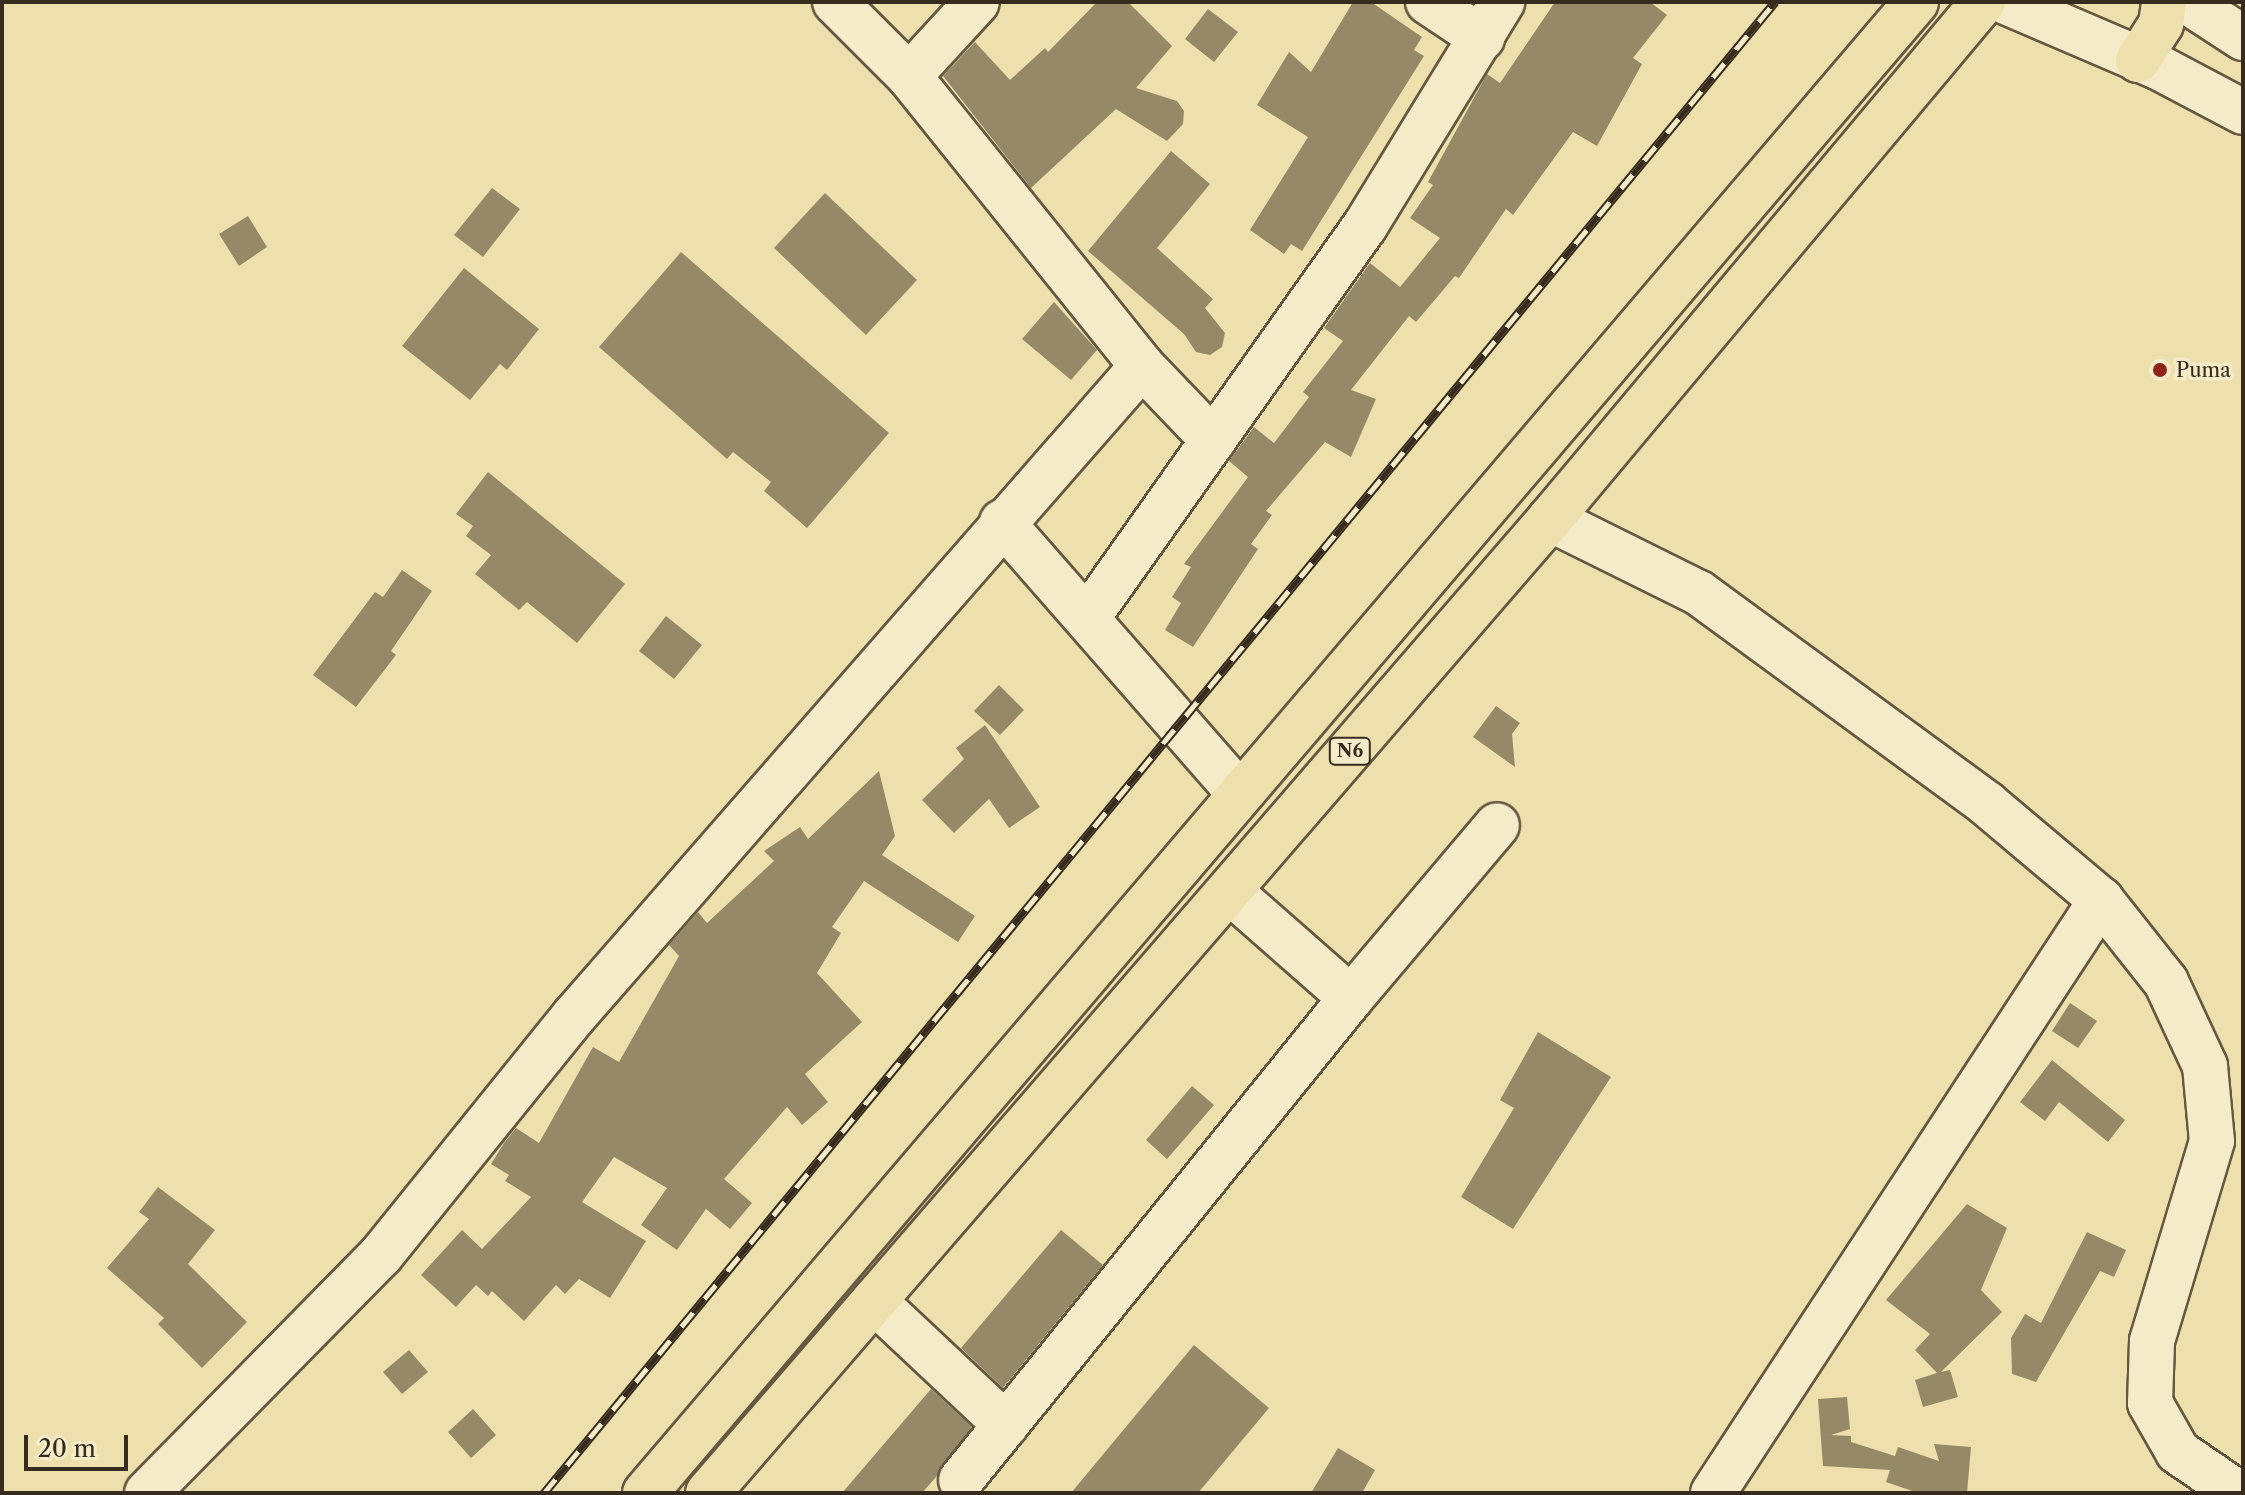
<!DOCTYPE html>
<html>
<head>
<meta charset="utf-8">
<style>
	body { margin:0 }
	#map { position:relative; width:2245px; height:1495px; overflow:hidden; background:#eee0ac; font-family:"Libre Caslon Text",serif }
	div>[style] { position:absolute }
	.building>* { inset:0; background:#968968 }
	.roads { filter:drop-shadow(2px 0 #655842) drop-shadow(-2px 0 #655842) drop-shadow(0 2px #655842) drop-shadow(0 -2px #655842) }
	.minor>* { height:44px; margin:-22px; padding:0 22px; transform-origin:22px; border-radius:22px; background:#f4ebc9 }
	.highway>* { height:44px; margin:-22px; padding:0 22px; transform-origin:22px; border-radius:22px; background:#eee0ac }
	.rail>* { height:9px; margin-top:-4.5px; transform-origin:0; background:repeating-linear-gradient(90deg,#f4ebc9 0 18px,#372b1e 0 36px); box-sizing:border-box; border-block:2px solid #372b1e }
	.dots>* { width:22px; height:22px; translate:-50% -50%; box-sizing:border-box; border:4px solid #f4ebc9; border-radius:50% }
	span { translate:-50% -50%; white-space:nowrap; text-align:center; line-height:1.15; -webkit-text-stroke:7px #f4ebc9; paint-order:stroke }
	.shield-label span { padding:2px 6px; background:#f4ebc9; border:2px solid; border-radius:6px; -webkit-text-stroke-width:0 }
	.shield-label { font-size:18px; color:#372b1e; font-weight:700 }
	.poi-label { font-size:20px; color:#372b1e }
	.left { translate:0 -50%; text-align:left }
	.frame { position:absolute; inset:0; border:4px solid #372b1e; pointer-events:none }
	.scale { position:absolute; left:24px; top:1435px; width:104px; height:36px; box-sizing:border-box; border:4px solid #372b1e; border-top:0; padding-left:10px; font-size:24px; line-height:28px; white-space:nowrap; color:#372b1e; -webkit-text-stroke:6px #f4ebc9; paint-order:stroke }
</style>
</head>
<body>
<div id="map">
	<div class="building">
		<div style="clip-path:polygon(1097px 2px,1128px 2px,1172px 46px,1136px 88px,1177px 101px,1184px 111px,1183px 124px,1167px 141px,1116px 109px,1031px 188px,943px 76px,975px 42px,1010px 80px,1045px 48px,1048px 52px)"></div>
		<div style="clip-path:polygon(1353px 2px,1371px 2px,1422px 37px,1414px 50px,1424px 56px,1302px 251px,1291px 244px,1284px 254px,1250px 230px,1308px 137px,1257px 105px,1289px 52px,1311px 72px)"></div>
		<div style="clip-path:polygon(1555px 2px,1650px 2px,1667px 15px,1633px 58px,1642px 64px,1597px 146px,1573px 132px,1513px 215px,1506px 209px,1459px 278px,1455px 276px,1416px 322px,1409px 316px,1351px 390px,1376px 399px,1351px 457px,1325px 442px,1266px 511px,1272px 515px,1251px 544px,1258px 549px,1193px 647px,1165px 630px,1181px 603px,1172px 597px,1191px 567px,1184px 564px,1248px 477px,1229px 461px,1254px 427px,1274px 443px,1309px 397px,1303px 392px,1343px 341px,1324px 328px,1370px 263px,1400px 287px,1440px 238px,1410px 218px,1433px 185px,1428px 182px,1487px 74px,1500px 83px)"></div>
		<div style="clip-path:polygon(1208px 9px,1238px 32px,1214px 62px,1185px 39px)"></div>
		<div style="clip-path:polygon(1171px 151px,1210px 184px,1157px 248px,1213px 299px,1205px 308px,1225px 333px,1222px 347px,1210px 355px,1196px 352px,1184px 334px,1088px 251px)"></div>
		<div style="clip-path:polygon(492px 188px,520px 209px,483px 257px,454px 235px)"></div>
		<div style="clip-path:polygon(825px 193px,917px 280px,866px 335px,774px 248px)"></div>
		<div style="clip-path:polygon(248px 216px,267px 247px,239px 266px,219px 234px)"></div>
		<div style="clip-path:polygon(681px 252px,889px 433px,807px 528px,764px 491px,771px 482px,733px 452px,727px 459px,599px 347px)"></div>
		<div style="clip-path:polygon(464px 268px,539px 329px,507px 370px,500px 364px,470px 400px,402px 346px)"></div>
		<div style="clip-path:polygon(1054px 302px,1097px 350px,1071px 380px,1022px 339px)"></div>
		<div style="clip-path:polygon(488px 472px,625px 584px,577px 643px,527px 602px,519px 610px,475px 574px,491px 555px,466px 536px,473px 526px,456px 514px)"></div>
		<div style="clip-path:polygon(402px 570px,432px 591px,391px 651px,396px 655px,356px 707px,313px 675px,375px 592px,383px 597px)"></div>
		<div style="clip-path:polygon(666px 616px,702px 645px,674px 679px,639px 651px)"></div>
		<div style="clip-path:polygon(999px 685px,1024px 710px,1000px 735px,974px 711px)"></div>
		<div style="clip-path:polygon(1496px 706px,1520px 723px,1512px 734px,1515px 767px,1473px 737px)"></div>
		<div style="clip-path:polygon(985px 725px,1040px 807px,1009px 828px,989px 799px,954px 833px,922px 800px,964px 759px,956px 748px)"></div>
		<div style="clip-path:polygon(879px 771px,895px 836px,882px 855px,975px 916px,958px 942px,864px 881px,832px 927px,841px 933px,817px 973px,862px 1022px,805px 1074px,828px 1102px,802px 1125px,787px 1107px,724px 1179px,752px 1203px,730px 1229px,706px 1209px,677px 1250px,641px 1225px,667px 1188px,614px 1157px,582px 1202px,646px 1241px,610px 1298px,579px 1279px,565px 1294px,556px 1285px,524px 1321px,492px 1291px,488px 1296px,476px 1285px,456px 1307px,421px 1275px,462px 1230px,482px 1249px,531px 1197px,505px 1181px,509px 1175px,491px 1164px,504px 1143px,516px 1128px,539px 1143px,593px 1047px,619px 1062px,679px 956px,669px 945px,698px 912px,707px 923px,774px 861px,764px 851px,800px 827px,808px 839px)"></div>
		<div style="clip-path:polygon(2070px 1003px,2097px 1021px,2078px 1048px,2052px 1031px)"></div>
		<div style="clip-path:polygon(1538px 1032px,1611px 1077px,1513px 1229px,1461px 1197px,1514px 1108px,1500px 1100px)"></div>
		<div style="clip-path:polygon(2052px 1060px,2125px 1120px,2108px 1142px,2059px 1102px,2045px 1121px,2020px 1102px)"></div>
		<div style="clip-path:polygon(1192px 1086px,1214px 1105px,1167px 1159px,1146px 1140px)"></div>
		<div style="clip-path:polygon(158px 1187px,215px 1230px,188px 1264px,247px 1322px,202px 1368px,158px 1324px,164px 1318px,107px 1268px,149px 1219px,139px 1212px)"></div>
		<div style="clip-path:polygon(1967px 1204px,2007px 1228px,1981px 1290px,2002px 1312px,1941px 1372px,1950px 1370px,1958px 1397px,1923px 1407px,1915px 1380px,1937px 1373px,1915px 1350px,1930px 1334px,1886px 1300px)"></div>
		<div style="clip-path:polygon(1061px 1230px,1103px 1265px,1003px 1388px,961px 1348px)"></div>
		<div style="clip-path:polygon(2087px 1232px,2126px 1250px,2114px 1277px,2100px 1271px,2036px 1382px,2012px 1374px,2011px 1338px,2025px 1314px,2041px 1323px)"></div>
		<div style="clip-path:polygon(1194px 1345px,1269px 1408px,1198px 1493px,1071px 1493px)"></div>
		<div style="clip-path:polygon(409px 1350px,428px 1372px,402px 1394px,383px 1372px)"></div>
		<div style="clip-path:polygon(931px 1389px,972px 1427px,936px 1477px,922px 1493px,842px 1493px)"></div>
		<div style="clip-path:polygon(1847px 1397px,1850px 1429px,1831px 1435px,1851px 1436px,1851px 1442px,1895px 1456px,1898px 1447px,1939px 1461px,1934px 1444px,1971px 1447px,1967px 1493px,1918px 1493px,1886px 1482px,1890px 1470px,1823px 1466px,1818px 1399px)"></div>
		<div style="clip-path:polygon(473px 1409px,496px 1435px,471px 1458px,448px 1432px)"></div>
		<div style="clip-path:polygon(1338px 1448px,1375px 1470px,1362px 1493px,1311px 1493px)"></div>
	</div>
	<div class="roads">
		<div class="minor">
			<div style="left:835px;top:2px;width:105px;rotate:45deg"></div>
			<div style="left:909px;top:76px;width:372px;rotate:51.2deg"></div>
			<div style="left:1142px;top:366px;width:103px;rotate:46.2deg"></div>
			<div style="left:1428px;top:2px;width:65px;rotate:33.7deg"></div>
			<div style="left:2006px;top:2px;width:165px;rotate:23.2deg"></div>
			<div style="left:2158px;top:67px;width:96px;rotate:27.9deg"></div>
			<div style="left:2188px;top:2px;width:66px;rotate:33.2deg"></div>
			<div style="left:909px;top:76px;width:100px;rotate:-47.4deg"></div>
			<div style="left:1550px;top:519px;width:166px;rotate:26.4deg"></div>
			<div style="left:1699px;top:593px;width:357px;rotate:36.2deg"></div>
			<div style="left:1987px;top:804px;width:149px;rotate:40.1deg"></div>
			<div style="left:2101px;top:900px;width:105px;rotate:51.6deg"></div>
			<div style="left:2166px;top:982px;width:93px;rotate:65.1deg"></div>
			<div style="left:2205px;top:1066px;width:75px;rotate:84.7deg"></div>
			<div style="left:2212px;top:1141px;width:209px;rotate:106.7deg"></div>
			<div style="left:2152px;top:1341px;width:62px;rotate:91.8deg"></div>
			<div style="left:2150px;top:1403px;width:56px;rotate:60.3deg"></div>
			<div style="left:2178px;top:1452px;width:73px;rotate:34.3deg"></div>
			<div style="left:1002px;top:522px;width:360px;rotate:48.8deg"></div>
			<div style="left:1088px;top:617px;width:479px;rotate:-54.7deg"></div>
			<div style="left:1365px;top:226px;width:263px;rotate:-58.5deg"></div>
			<div style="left:1351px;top:998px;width:226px;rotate:-49.8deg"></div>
			<div style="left:874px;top:1301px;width:181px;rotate:43.2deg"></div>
			<div style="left:961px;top:1480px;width:620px;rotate:-51.02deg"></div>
			<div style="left:1351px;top:998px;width:162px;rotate:-138.7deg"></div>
			<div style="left:147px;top:1493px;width:334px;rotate:-45.5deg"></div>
			<div style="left:381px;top:1255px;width:307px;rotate:-51.1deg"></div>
			<div style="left:574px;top:1016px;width:863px;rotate:-48.85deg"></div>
			<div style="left:1713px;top:1493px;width:709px;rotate:-56.8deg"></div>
		</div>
		<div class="highway">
			<div style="left:2138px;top:60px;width:43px;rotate:-57.4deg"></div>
			<div style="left:2161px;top:24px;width:22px;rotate:-82deg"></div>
			<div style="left:645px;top:1493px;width:1959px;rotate:-49.55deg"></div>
			<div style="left:708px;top:1493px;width:1287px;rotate:-49.16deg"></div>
			<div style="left:1550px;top:519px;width:674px;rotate:-50.05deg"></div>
		</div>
	</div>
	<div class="rail">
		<div style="left:544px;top:1493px;width:1934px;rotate:-50.46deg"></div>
	</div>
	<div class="dots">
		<div style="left:2160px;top:370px;background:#8f2418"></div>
	</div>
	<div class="shield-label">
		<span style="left:1350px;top:751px">N6</span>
	</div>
	<div class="poi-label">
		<span class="left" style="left:2176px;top:370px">Puma</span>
	</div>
	<div class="frame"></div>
	<div class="scale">20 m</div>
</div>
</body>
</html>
